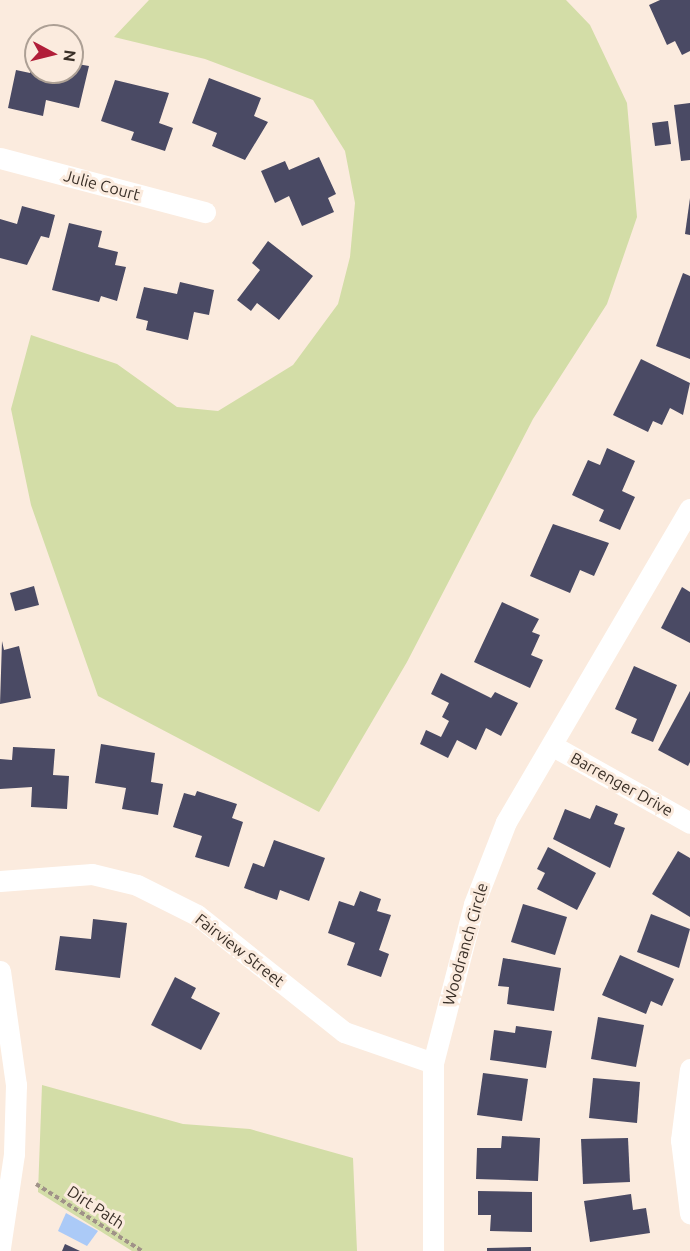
<!DOCTYPE html>
<html>
<head>
<meta charset="utf-8">
<style>
	body { margin:0 }
	#map { position:relative; width:690px; height:1251px; overflow:hidden; background:#fbebde; font-family:Ubuntu,sans-serif }
	div>[style] { position:absolute }
	.green>* { inset:0; background:#d3dda7 }
	.water>* { inset:0; background:#abcaf7 }
	.building>* { inset:0; background:#4a4a64 }
	.path>* { height:4px; margin-top:-2px; transform-origin:0; background:repeating-linear-gradient(90deg,#a09288 0 4.5px,transparent 0 7.5px) }
	.street>* { height:21px; margin:-10.5px; padding:0 10.5px; transform-origin:10.5px; border-radius:10.5px; background:#fff }
	span { translate:-50% -50%; white-space:nowrap; text-align:center; line-height:1.15; -webkit-text-stroke:6px #fbebde; paint-order:stroke }
	.street-label { font-size:16px; color:#392f27 }
	.north { position:absolute; left:24px; top:24px; width:60px; height:60px; box-sizing:border-box; background:#fbebde; border:2px solid #ada095; border-radius:50%; rotate:97deg; font-size:16px; font-weight:700; line-height:24px; text-align:center; color:#392f27 }
	.north::after { content:''; display:block; margin:auto; width:21px; height:27px; background:#b11e39; clip-path:polygon(50% 0,100% 100%,50% 72%,0 100%) }
</style>
</head>
<body>
<div id="map">
	<div class="green">
		<div style="clip-path:polygon(149px 0,566px 0,590px 25px,627px 103px,637px 217px,607px 304px,533px 419px,407px 662px,319px 812px,98px 696px,31px 505px,11px 409px,31px 335px,117px 364px,177px 407px,218px 411px,293px 365px,338px 304px,350px 257px,355px 203px,345px 151px,313px 100px,205px 59px,114px 37px)"></div>
		<div style="clip-path:polygon(42px 1085px,183px 1124px,250px 1129px,353px 1158px,357px 1251px,132px 1251px,38px 1192px)"></div>
	</div>
	<div class="water">
		<div style="clip-path:polygon(66px 1213px,98px 1231px,87px 1246px,58px 1231px)"></div>
	</div>
	<div class="building">
		<div style="clip-path:polygon(660px 0,690px 0,690px 51px,682px 55px,675px 41px,667px 45px,649px 5px)"></div>
		<div style="clip-path:polygon(34px 54px,36px 72px,72px 72px,72px 63px,89px 66px,79px 108px,46px 100px,43px 116px,8px 108px,16px 70px,30px 73px)"></div>
		<div style="clip-path:polygon(209px 78px,261px 98px,254px 116px,268px 122px,245px 160px,212px 146px,217px 133px,192px 123px)"></div>
		<div style="clip-path:polygon(115px 80px,169px 93px,159px 123px,173px 128px,165px 151px,131px 140px,134px 132px,101px 121px)"></div>
		<div style="clip-path:polygon(690px 103px,690px 160px,681px 161px,674px 105px)"></div>
		<div style="clip-path:polygon(668px 121px,671px 144px,655px 146px,652px 123px)"></div>
		<div style="clip-path:polygon(319px 157px,336px 194px,328px 198px,334px 212px,302px 226px,289px 196px,275px 203px,261px 171px,285px 161px,289px 170px)"></div>
		<div style="clip-path:polygon(690px 198px,690px 235px,685px 234px)"></div>
		<div style="clip-path:polygon(22px 206px,55px 215px,49px 238px,41px 236px,27px 265px,0 258px,0 219px,17px 224px)"></div>
		<div style="clip-path:polygon(69px 223px,102px 231px,98px 247px,118px 252px,115px 265px,126px 267px,117px 301px,101px 296px,99px 302px,52px 290px)"></div>
		<div style="clip-path:polygon(268px 241px,313px 276px,279px 320px,257px 303px,251px 311px,237px 300px,260px 270px,252px 263px)"></div>
		<div style="clip-path:polygon(683px 273px,690px 276px,690px 359px,656px 346px)"></div>
		<div style="clip-path:polygon(180px 282px,214px 290px,209px 315px,194px 312px,188px 340px,146px 330px,148px 321px,136px 318px,144px 287px,177px 294px)"></div>
		<div style="clip-path:polygon(641px 359px,690px 383px,683px 415px,670px 408px,662px 425px,653px 421px,648px 432px,613px 415px)"></div>
		<div style="clip-path:polygon(607px 448px,635px 461px,622px 491px,635px 497px,620px 530px,599px 521px,604px 510px,572px 495px,588px 460px,600px 465px)"></div>
		<div style="clip-path:polygon(553px 524px,609px 543px,594px 576px,580px 570px,570px 593px,530px 576px)"></div>
		<div style="clip-path:polygon(34px 586px,39px 605px,15px 611px,10px 593px)"></div>
		<div style="clip-path:polygon(682px 587px,690px 592px,690px 643px,661px 628px)"></div>
		<div style="clip-path:polygon(502px 602px,539px 619px,532px 632px,540px 635px,531px 655px,543px 660px,530px 688px,474px 662px)"></div>
		<div style="clip-path:polygon(2px 641px,4px 650px,19px 646px,31px 698px,0 704px)"></div>
		<div style="clip-path:polygon(634px 666px,677px 685px,653px 742px,631px 733px,637px 719px,615px 709px)"></div>
		<div style="clip-path:polygon(441px 673px,491px 698px,495px 692px,518px 703px,501px 736px,486px 728px,476px 750px,457px 740px,448px 758px,420px 744px,426px 730px,441px 737px,449px 721px,442px 717px,449px 703px,431px 694px)"></div>
		<div style="clip-path:polygon(690px 691px,690px 762px,688px 766px,658px 750px)"></div>
		<div style="clip-path:polygon(101px 744px,155px 753px,151px 782px,163px 784px,158px 815px,122px 809px,126px 788px,95px 783px)"></div>
		<div style="clip-path:polygon(13px 747px,55px 749px,53px 775px,69px 776px,67px 809px,31px 807px,32px 787px,0 789px,0 759px,12px 760px)"></div>
		<div style="clip-path:polygon(197px 791px,237px 804px,232px 818px,243px 822px,229px 867px,195px 857px,202px 836px,173px 827px,184px 793px,195px 796px)"></div>
		<div style="clip-path:polygon(596px 805px,618px 814px,614px 824px,625px 828px,610px 868px,553px 839px,565px 809px,590px 819px)"></div>
		<div style="clip-path:polygon(274px 840px,325px 858px,309px 901px,280px 890px,277px 900px,244px 888px,253px 863px,264px 867px)"></div>
		<div style="clip-path:polygon(548px 847px,596px 873px,577px 910px,537px 889px,545px 873px,537px 869px)"></div>
		<div style="clip-path:polygon(678px 851px,690px 858px,690px 917px,652px 894px)"></div>
		<div style="clip-path:polygon(360px 891px,381px 899px,377px 911px,391px 915px,379px 950px,389px 954px,381px 977px,347px 965px,355px 943px,328px 933px,339px 901px,354px 906px)"></div>
		<div style="clip-path:polygon(523px 904px,567px 917px,555px 955px,511px 942px)"></div>
		<div style="clip-path:polygon(651px 914px,690px 929px,679px 968px,637px 952px)"></div>
		<div style="clip-path:polygon(93px 919px,127px 923px,120px 978px,55px 970px,60px 936px,91px 939px)"></div>
		<div style="clip-path:polygon(620px 955px,674px 979px,662px 1006px,651px 1001px,646px 1014px,602px 995px)"></div>
		<div style="clip-path:polygon(503px 958px,561px 968px,554px 1011px,507px 1004px,509px 987px,498px 986px)"></div>
		<div style="clip-path:polygon(175px 977px,196px 988px,191px 998px,220px 1013px,201px 1050px,151px 1025px)"></div>
		<div style="clip-path:polygon(598px 1017px,644px 1025px,636px 1067px,591px 1059px)"></div>
		<div style="clip-path:polygon(516px 1026px,552px 1031px,546px 1068px,490px 1060px,494px 1030px,515px 1033px)"></div>
		<div style="clip-path:polygon(483px 1073px,528px 1079px,522px 1121px,477px 1115px)"></div>
		<div style="clip-path:polygon(593px 1078px,640px 1082px,637px 1123px,589px 1118px)"></div>
		<div style="clip-path:polygon(502px 1136px,540px 1138px,538px 1181px,476px 1179px,477px 1148px,501px 1148px)"></div>
		<div style="clip-path:polygon(628px 1138px,630px 1182px,583px 1184px,581px 1139px)"></div>
		<div style="clip-path:polygon(478px 1191px,532px 1192px,532px 1232px,490px 1231px,491px 1215px,478px 1215px)"></div>
		<div style="clip-path:polygon(631px 1194px,633px 1210px,646px 1208px,650px 1233px,590px 1242px,584px 1201px)"></div>
		<div style="clip-path:polygon(65px 1244px,80px 1251px,62px 1251px)"></div>
		<div style="clip-path:polygon(531px 1247px,531px 1251px,487px 1251px,487px 1248px)"></div>
	</div>
	<div class="path">
		<div style="left:36px;top:1184px;width:125px;rotate:32.3deg"></div>
	</div>
	<div class="street">
		<div style="left:0;top:158px;width:212px;rotate:14.8deg"></div>
		<div style="left:553px;top:746px;width:157px;rotate:29.3deg"></div>
		<div style="left:0;top:881px;width:92px;rotate:-4.4deg"></div>
		<div style="left:92px;top:874px;width:46px;rotate:13.7deg"></div>
		<div style="left:137px;top:885px;width:67px;rotate:26.6deg"></div>
		<div style="left:197px;top:915px;width:188px;rotate:38.5deg"></div>
		<div style="left:344px;top:1032px;width:94px;rotate:19.2deg"></div>
		<div style="left:0;top:971px;width:115px;rotate:82deg"></div>
		<div style="left:16px;top:1085px;width:69px;rotate:91.7deg"></div>
		<div style="left:14px;top:1154px;width:95px;rotate:98.5deg"></div>
		<div style="left:690px;top:1069px;width:72px;rotate:97.2deg"></div>
		<div style="left:681px;top:1140px;width:74px;rotate:83deg"></div>
		<div style="left:433px;top:1251px;width:188px;rotate:-90deg"></div>
		<div style="left:433px;top:1063px;width:164px;rotate:-75.5deg"></div>
		<div style="left:474px;top:904px;width:88px;rotate:-68.7deg"></div>
		<div style="left:506px;top:822px;width:363px;rotate:-59.6deg"></div>
	</div>
	<div class="street-label">
		<span style="left:102px;top:185px;rotate:15deg">Julie Court</span>
		<span style="left:622px;top:784px;rotate:29deg">Barrenger Drive</span>
		<span style="left:465px;top:944px;rotate:-74deg">Woodranch Circle</span>
		<span style="left:240px;top:950px;rotate:38deg">Fairview Street</span>
		<span style="left:96px;top:1207px;rotate:33deg">Dirt Path</span>
	</div>
	<div class="north">N</div>
</div>
</body>
</html>
